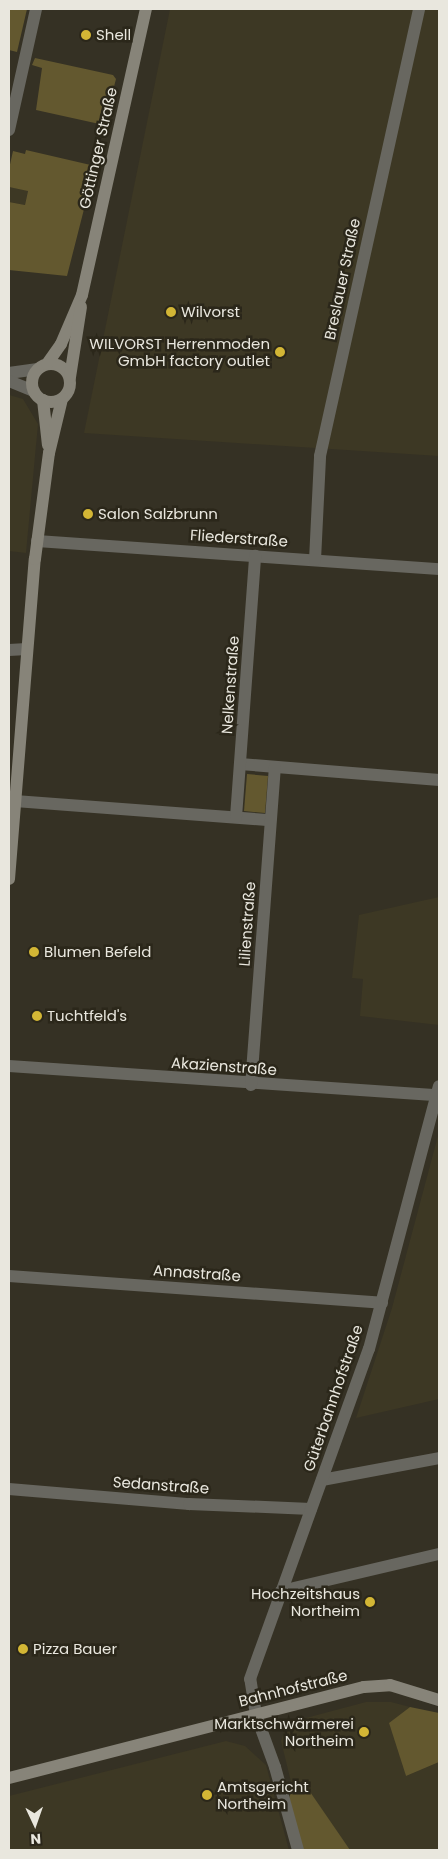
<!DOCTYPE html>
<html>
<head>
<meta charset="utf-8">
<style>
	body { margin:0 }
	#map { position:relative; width:448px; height:1859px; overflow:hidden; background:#353124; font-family:Poppins,sans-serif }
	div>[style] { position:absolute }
	.built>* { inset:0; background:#3d3824 }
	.green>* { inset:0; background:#63582f }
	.street>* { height:12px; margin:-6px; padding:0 6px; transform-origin:6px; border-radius:6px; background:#686760 }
	.secondary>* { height:12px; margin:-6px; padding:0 6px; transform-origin:6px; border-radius:6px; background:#878479 }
	.secondary>.ring { margin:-6px; padding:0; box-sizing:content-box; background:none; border:12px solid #878479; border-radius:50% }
	.dots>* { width:14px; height:14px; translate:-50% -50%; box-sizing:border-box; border:2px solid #2b271a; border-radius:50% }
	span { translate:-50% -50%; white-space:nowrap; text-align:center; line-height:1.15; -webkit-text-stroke:5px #2b271a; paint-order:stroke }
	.poi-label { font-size:15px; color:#e9e7de }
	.left { translate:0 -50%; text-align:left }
	.right { translate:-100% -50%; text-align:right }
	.street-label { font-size:15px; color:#e9e7de }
	.frame { position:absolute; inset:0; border:10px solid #e9e7de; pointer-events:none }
	.north { position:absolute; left:10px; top:1799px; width:50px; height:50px; -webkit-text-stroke:4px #2b271a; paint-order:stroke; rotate:177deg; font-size:14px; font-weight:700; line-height:20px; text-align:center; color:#e9e7de }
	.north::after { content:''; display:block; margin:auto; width:18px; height:22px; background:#e9e7de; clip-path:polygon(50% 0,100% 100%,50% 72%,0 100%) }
</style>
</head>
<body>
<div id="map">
	<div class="built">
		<div style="clip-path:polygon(170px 9px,439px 9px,439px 456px,84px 433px)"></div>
		<div style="clip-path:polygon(9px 187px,28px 190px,25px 205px,9px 202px)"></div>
		<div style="clip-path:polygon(9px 395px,23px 399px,38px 424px,26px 553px,9px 551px)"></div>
		<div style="clip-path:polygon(439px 897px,439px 1025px,360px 1016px,363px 979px,352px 978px,359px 915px)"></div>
		<div style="clip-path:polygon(439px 1132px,439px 1399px,356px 1418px,392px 1308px)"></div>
		<div style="clip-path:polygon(366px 1702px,391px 1702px,410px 1707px,389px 1723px,406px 1776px,439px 1762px,439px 1850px,350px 1850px,298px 1784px,292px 1786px,281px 1741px,287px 1723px)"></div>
		<div style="clip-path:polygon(226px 1741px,245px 1746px,266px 1765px,289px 1850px,9px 1850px,9px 1796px)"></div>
	</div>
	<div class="green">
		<div style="clip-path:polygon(9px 9px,27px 9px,17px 52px,9px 50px)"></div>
		<div style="clip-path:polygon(35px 58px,113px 75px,116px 79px,104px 125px,36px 110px,42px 68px,32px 65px)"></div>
		<div style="clip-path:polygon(26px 150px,95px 166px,67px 276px,9px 270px,9px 202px,25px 205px,28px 191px,9px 187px,9px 169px,13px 151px,25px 154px)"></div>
		<div style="clip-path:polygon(247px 774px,268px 776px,265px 813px,244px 811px)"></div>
		<div style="clip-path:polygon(410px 1707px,439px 1713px,439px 1762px,406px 1776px,389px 1723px)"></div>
		<div style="clip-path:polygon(298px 1784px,306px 1786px,350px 1850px,303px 1850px,289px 1799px,292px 1786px)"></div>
	</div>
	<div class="street">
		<div style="left:9px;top:130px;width:124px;rotate:-77.4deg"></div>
		<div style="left:9px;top:373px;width:29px;rotate:-8deg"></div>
		<div style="left:9px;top:381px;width:27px;rotate:22deg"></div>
		<div style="left:37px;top:541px;width:403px;rotate:4deg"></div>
		<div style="left:315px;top:560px;width:104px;rotate:-87.2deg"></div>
		<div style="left:320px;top:456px;width:458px;rotate:-77.5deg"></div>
		<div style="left:9px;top:650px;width:18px;rotate:-3deg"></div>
		<div style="left:240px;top:764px;width:200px;rotate:4.6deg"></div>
		<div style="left:15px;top:801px;width:256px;rotate:4.3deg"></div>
		<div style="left:236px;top:817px;width:262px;rotate:-85.8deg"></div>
		<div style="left:9px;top:1066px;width:429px;rotate:3.9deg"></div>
		<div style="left:251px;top:1085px;width:319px;rotate:-85.7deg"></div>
		<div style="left:9px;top:1276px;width:374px;rotate:4.1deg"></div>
		<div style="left:322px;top:1480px;width:119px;rotate:-10.6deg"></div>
		<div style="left:9px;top:1489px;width:181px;rotate:4.8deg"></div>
		<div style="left:189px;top:1504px;width:122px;rotate:2.3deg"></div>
		<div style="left:281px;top:1591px;width:162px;rotate:-13.2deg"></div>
		<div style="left:298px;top:1850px;width:86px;rotate:-105.5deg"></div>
		<div style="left:275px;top:1767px;width:55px;rotate:-110.1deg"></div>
		<div style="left:256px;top:1715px;width:36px;rotate:-99deg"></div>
		<div style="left:250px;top:1679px;width:351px;rotate:-70.2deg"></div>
		<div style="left:369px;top:1349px;width:272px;rotate:-75.1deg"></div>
	</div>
	<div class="secondary">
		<div class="ring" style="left:32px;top:364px;width:26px;height:26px"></div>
		<div style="left:47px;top:364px;width:24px;rotate:-55deg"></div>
		<div style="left:61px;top:344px;width:53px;rotate:-66.8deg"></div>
		<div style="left:82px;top:295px;width:293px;rotate:-77.4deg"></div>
		<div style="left:70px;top:377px;width:71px;rotate:-81.1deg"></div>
		<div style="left:43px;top:400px;width:45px;rotate:83.7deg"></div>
		<div style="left:9px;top:879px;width:321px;rotate:-85.4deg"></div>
		<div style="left:35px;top:559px;width:107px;rotate:-82.5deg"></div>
		<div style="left:49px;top:453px;width:56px;rotate:-76.5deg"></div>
		<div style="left:9px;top:1778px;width:366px;rotate:-14.4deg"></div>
		<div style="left:364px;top:1687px;width:26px;rotate:-4deg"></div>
		<div style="left:390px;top:1685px;width:51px;rotate:17deg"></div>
	</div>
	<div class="dots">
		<div style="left:86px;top:35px;background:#d3b635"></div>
		<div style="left:171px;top:312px;background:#d3b635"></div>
		<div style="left:280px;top:352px;background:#d3b635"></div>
		<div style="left:88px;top:514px;background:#d3b635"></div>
		<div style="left:34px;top:952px;background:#d3b635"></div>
		<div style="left:37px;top:1016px;background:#d3b635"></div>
		<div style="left:370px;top:1602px;background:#d3b635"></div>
		<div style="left:23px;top:1649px;background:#d3b635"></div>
		<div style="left:364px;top:1732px;background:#d3b635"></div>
		<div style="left:207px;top:1795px;background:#d3b635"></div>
	</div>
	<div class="poi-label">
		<span class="left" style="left:96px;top:35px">Shell</span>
		<span class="left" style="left:181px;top:312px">Wilvorst</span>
		<span class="right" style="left:270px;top:352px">WILVORST Herrenmoden<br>GmbH factory outlet</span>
		<span class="left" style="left:98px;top:514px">Salon Salzbrunn</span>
		<span class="left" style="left:44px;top:952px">Blumen Befeld</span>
		<span class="left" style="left:47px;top:1016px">Tuchtfeld's</span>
		<span class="right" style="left:360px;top:1602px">Hochzeitshaus<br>Northeim</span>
		<span class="left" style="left:33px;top:1649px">Pizza Bauer</span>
		<span class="right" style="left:354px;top:1732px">Marktschwärmerei<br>Northeim</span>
		<span class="left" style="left:217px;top:1795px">Amtsgericht<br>Northeim</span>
	</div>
	<div class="street-label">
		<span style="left:98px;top:148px;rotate:-77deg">Göttinger Straße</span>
		<span style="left:342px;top:279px;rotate:-78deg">Breslauer Straße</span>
		<span style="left:239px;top:538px;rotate:4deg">Fliederstraße</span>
		<span style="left:230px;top:685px;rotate:-86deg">Nelkenstraße</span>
		<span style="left:247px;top:924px;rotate:-86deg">Lilienstraße</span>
		<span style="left:224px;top:1066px;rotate:4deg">Akazienstraße</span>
		<span style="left:197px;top:1273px;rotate:4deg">Annastraße</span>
		<span style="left:333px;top:1398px;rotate:-71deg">Güterbahnhofstraße</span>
		<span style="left:161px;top:1485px;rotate:4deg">Sedanstraße</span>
		<span style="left:293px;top:1688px;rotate:-14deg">Bahnhofstraße</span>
	</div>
	<div class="frame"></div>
	<div class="north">N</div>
</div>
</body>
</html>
